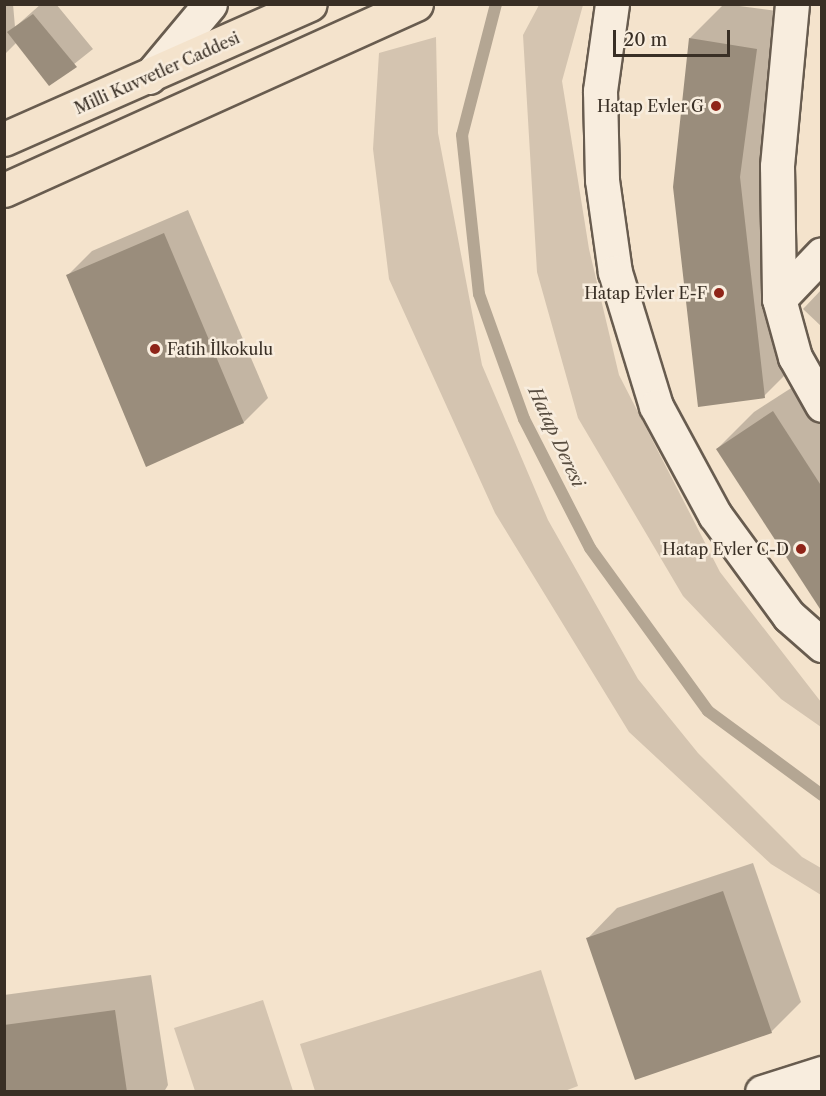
<!DOCTYPE html>
<html>
<head>
<meta charset="utf-8">
<style>
	body { margin:0 }
	#map { position:relative; width:826px; height:1096px; overflow:hidden; background:#f4e3cc; font-family:"Libre Caslon Text",serif }
	div>[style] { position:absolute }
	.green>* { inset:0; background:#d4c4b0 }
	.shadow>* { inset:0; background:#0003 }
	.stream>* { height:12px; margin:-6px; padding:0 6px; transform-origin:6px; border-radius:6px; background:#b4a693 }
	.building>* { inset:0; background:#9a8d7c }
	.roads { filter:drop-shadow(2px 0 #685c4f) drop-shadow(-2px 0 #685c4f) drop-shadow(0 2px #685c4f) drop-shadow(0 -2px #685c4f) }
	.street>* { height:33px; margin:-16.5px; padding:0 16.5px; transform-origin:16.5px; border-radius:16.5px; background:#f8edde }
	.primary>* { height:33px; margin:-16.5px; padding:0 16.5px; transform-origin:16.5px; border-radius:16.5px; background:#f4e3cc }
	.dots>* { width:16px; height:16px; translate:-50% -50%; box-sizing:border-box; border:3px solid #f8edde; border-radius:50% }
	span { translate:-50% -50%; white-space:nowrap; text-align:center; line-height:1.15; -webkit-text-stroke:5px #f8edde; paint-order:stroke }
	.street-label { font-size:16px; color:#392f25 }
	.poi-label { font-size:16px; color:#392f25 }
	.right { translate:-100% -50%; text-align:right }
	.left { translate:0 -50%; text-align:left }
	.water-label { font-size:18px; color:#584d40; font-style:italic }
	.frame { position:absolute; inset:0; border:6px solid #392f25; pointer-events:none }
	.scale { position:absolute; left:613px; top:30px; width:117px; height:27px; box-sizing:border-box; border:3px solid #392f25; border-top:0; padding-left:8px; font-size:18px; line-height:21px; white-space:nowrap; color:#392f25; -webkit-text-stroke:4px #f8edde; paint-order:stroke }
</style>
</head>
<body>
<div id="map">
	<div class="green">
		<div style="clip-path:polygon(539px 5px,583px 5px,562px 81px,589px 249px,619px 375px,720px 572px,821px 702px,821px 727px,781px 699px,683px 596px,578px 418px,537px 272px,523px 35px)"></div>
		<div style="clip-path:polygon(436px 37px,438px 133px,482px 365px,548px 520px,638px 679px,698px 753px,802px 857px,821px 868px,821px 895px,771px 864px,629px 732px,495px 513px,389px 279px,373px 149px,379px 53px)"></div>
		<div style="clip-path:polygon(541px 970px,578px 1086px,562px 1092px,315px 1091px,300px 1044px)"></div>
		<div style="clip-path:polygon(263px 1000px,293px 1091px,195px 1091px,174px 1028px)"></div>
	</div>
	<div class="shadow">
		<div style="clip-path:polygon(4px 4px,13px 4px,15px 27px,41px 4px,56px 4px,93px 49px,49px 84px,17px 42px,4px 55px)"></div>
		<div style="clip-path:polygon(724px 4px,792px 13px,775px 140px,800px 360px,764px 396px,690px 38px)"></div>
		<div style="clip-path:polygon(188px 210px,268px 398px,244px 422px,147px 465px,68px 275px,92px 251px)"></div>
		<div style="clip-path:polygon(822px 289px,822px 327px,803px 309px)"></div>
		<div style="clip-path:polygon(810px 376px,822px 394px,822px 609px,717px 449px,754px 412px)"></div>
		<div style="clip-path:polygon(753px 863px,801px 1002px,771px 1032px,588px 938px,617px 908px)"></div>
		<div style="clip-path:polygon(151px 975px,168px 1085px,164px 1092px,4px 1092px,4px 995px)"></div>
	</div>
	<div class="stream">
		<div style="left:496px;top:4px;width:135px;rotate:104.5deg"></div>
		<div style="left:462px;top:135px;width:160px;rotate:83.9deg"></div>
		<div style="left:479px;top:294px;width:133px;rotate:70.2deg"></div>
		<div style="left:524px;top:419px;width:145px;rotate:62.9deg"></div>
		<div style="left:590px;top:548px;width:201px;rotate:54.1deg"></div>
		<div style="left:708px;top:711px;width:142px;rotate:36.4deg"></div>
	</div>
	<div class="building">
		<div style="clip-path:polygon(33px 14px,77px 67px,49px 86px,7px 32px)"></div>
		<div style="clip-path:polygon(689px 38px,757px 49px,740px 177px,765px 398px,698px 407px,673px 187px)"></div>
		<div style="clip-path:polygon(164px 233px,244px 423px,146px 467px,66px 275px)"></div>
		<div style="clip-path:polygon(773px 411px,822px 487px,822px 612px,716px 449px)"></div>
		<div style="clip-path:polygon(723px 891px,772px 1033px,635px 1080px,586px 938px)"></div>
		<div style="clip-path:polygon(115px 1010px,127px 1092px,4px 1092px,4px 1025px)"></div>
	</div>
	<div class="roads">
		<div class="street">
			<div style="left:612px;top:4px;width:88px;rotate:97.9deg"></div>
			<div style="left:600px;top:91px;width:89px;rotate:88.7deg"></div>
			<div style="left:602px;top:180px;width:93px;rotate:82deg"></div>
			<div style="left:615px;top:272px;width:140px;rotate:73deg"></div>
			<div style="left:656px;top:406px;width:124px;rotate:61.6deg"></div>
			<div style="left:715px;top:515px;width:125px;rotate:53.8deg"></div>
			<div style="left:789px;top:616px;width:44px;rotate:41.3deg"></div>
			<div style="left:792px;top:4px;width:163px;rotate:95.3deg"></div>
			<div style="left:777px;top:166px;width:133px;rotate:89.1deg"></div>
			<div style="left:779px;top:299px;width:60px;rotate:74.6deg"></div>
			<div style="left:795px;top:357px;width:55px;rotate:60.6deg"></div>
			<div style="left:149px;top:77px;width:95px;rotate:-50.1deg"></div>
			<div style="left:779px;top:299px;width:62px;rotate:-46.3deg"></div>
			<div style="left:762px;top:1092px;width:63px;rotate:-17.6deg"></div>
		</div>
		<div class="primary">
			<div style="left:4px;top:139px;width:334px;rotate:-23.8deg"></div>
			<div style="left:4px;top:190px;width:452px;rotate:-24.3deg"></div>
		</div>
	</div>
	<div class="dots">
		<div style="left:716px;top:106px;background:#8f2418"></div>
		<div style="left:719px;top:293px;background:#8f2418"></div>
		<div style="left:155px;top:349px;background:#8f2418"></div>
		<div style="left:801px;top:549px;background:#8f2418"></div>
	</div>
	<div class="street-label">
		<span style="left:157px;top:73px;rotate:-24deg">Milli Kuvvetler Caddesi</span>
	</div>
	<div class="poi-label">
		<span class="right" style="left:704px;top:106px">Hatap Evler G</span>
		<span class="right" style="left:707px;top:293px">Hatap Evler E-F</span>
		<span class="left" style="left:167px;top:349px">Fatih İlkokulu</span>
		<span class="right" style="left:789px;top:549px">Hatap Evler C-D</span>
	</div>
	<div class="water-label">
		<span style="left:556px;top:437px;rotate:65deg">Hatap Deresi</span>
	</div>
	<div class="frame"></div>
	<div class="scale">20 m</div>
</div>
</body>
</html>
